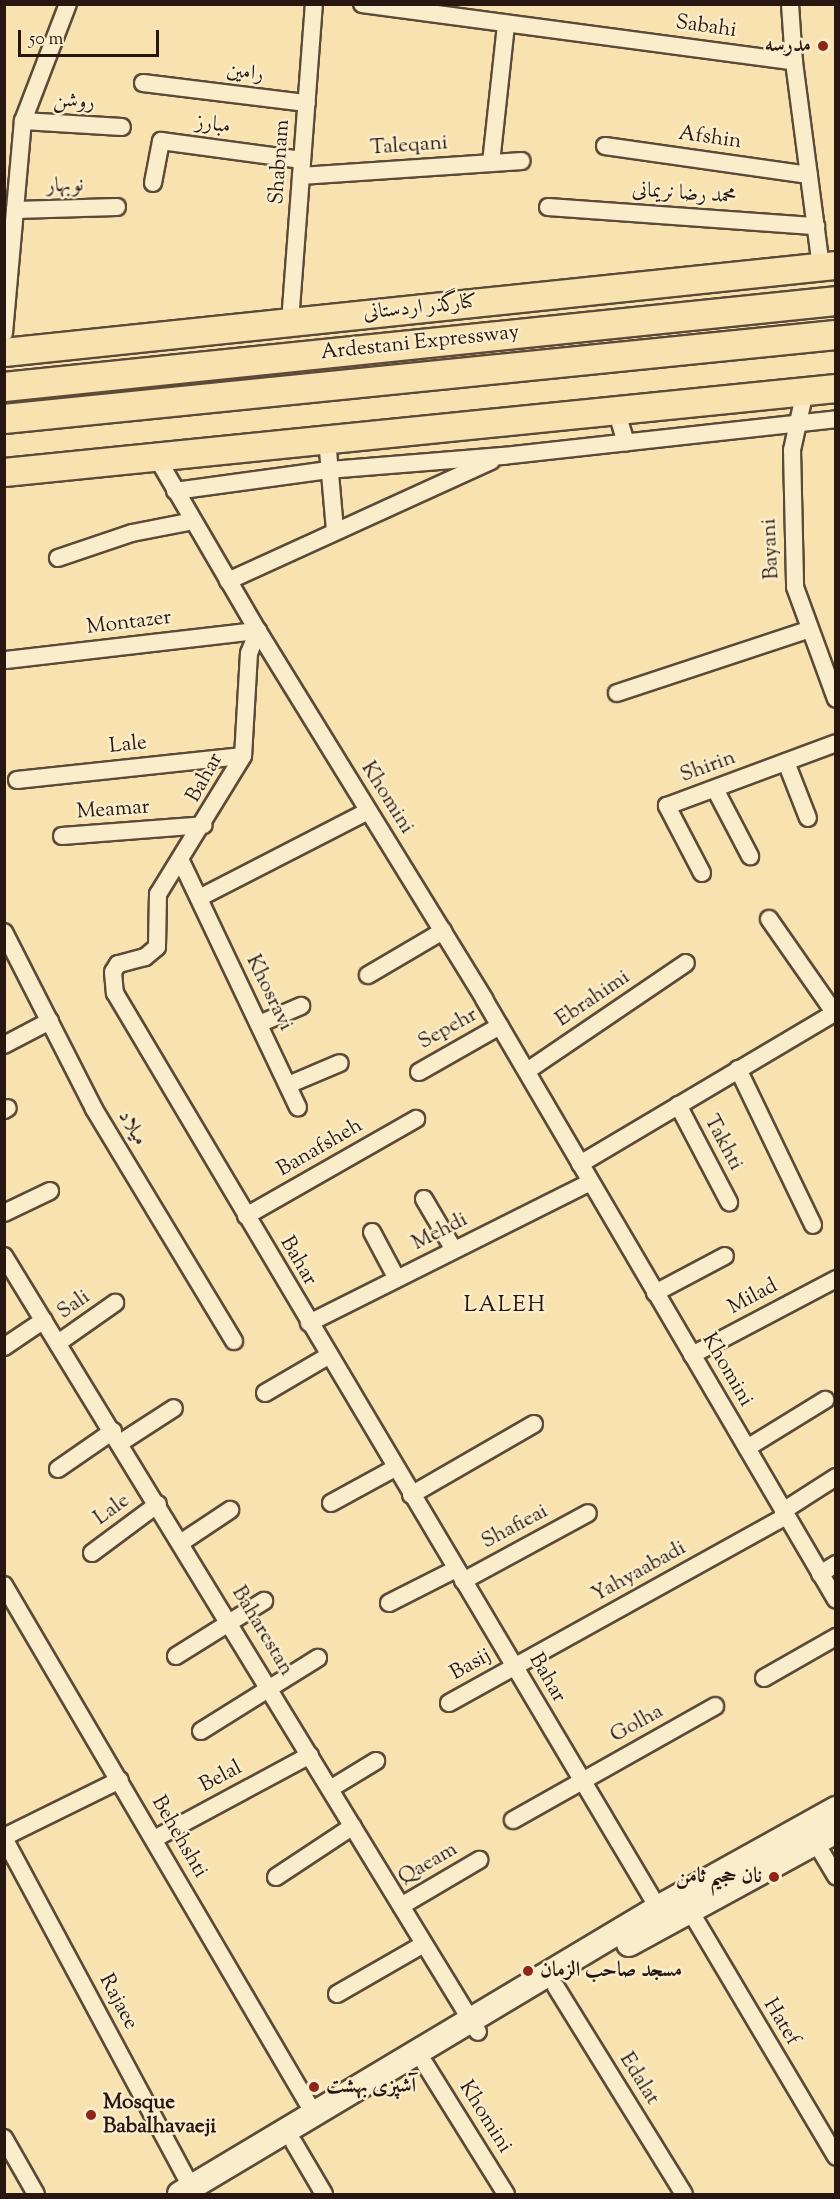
<!DOCTYPE html>
<html>
<head>
<meta charset="utf-8">
<style>
	body { margin:0 }
	#map { position:relative; width:840px; height:2199px; overflow:hidden; background:#f8e3b0; font-family:"Sorts Mill Goudy",Amiri,serif }
	div>[style] { position:absolute }
	.roads { filter:drop-shadow(2px 0 #5c4a39) drop-shadow(-2px 0 #5c4a39) drop-shadow(0 2px #5c4a39) drop-shadow(0 -2px #5c4a39) }
	.minor>* { height:16px; margin:-8px; padding:0 8px; transform-origin:8px; border-radius:8px; background:#faedcc }
	.secondary>* { height:24px; margin:-12px; padding:0 12px; transform-origin:12px; border-radius:12px; background:#faedcc }
	.primary>* { height:27px; margin:-13.5px; padding:0 13.5px; transform-origin:13.5px; border-radius:13.5px; background:#f8e3b0 }
	.trunk>* { height:28px; margin:-14px; padding:0 14px; transform-origin:14px; border-radius:14px; background:#f8e3b0 }
	.dots>* { width:16px; height:16px; translate:-50% -50%; box-sizing:border-box; border:3px solid #faedcc; border-radius:50% }
	span { translate:-50% -50%; white-space:nowrap; text-align:center; line-height:1.15; -webkit-text-stroke:5px #faedcc; paint-order:stroke }
	.street-label { font-size:21px; color:#281711 }
	.poi-label { font-size:21px; color:#281711; font-weight:700 }
	.right { translate:-100% -50%; text-align:right }
	.left { translate:0 -50%; text-align:left }
	.neighbourhood-label { font-size:22px; color:#281711; letter-spacing:1.5px }
	.frame { position:absolute; inset:0; border:6px solid #281711; pointer-events:none }
	.scale { position:absolute; left:18px; top:30px; width:141px; height:27px; box-sizing:border-box; border:3px solid #281711; border-top:0; padding-left:8px; font-size:18px; line-height:21px; white-space:nowrap; color:#281711; -webkit-text-stroke:4px #faedcc; paint-order:stroke }
</style>
</head>
<body>
<div id="map">
	<div class="roads">
		<div class="minor">
			<div style="left:362px;top:4px;width:436px;rotate:7.6deg"></div>
			<div style="left:790px;top:4px;width:58px;rotate:86.1deg"></div>
			<div style="left:794px;top:62px;width:206px;rotate:82.5deg"></div>
			<div style="left:143px;top:83px;width:165px;rotate:7deg"></div>
			<div style="left:23px;top:121px;width:99px;rotate:3.5deg"></div>
			<div style="left:605px;top:146px;width:206px;rotate:8.1deg"></div>
			<div style="left:491px;top:163px;width:140px;rotate:-83.8deg"></div>
			<div style="left:301px;top:176px;width:221px;rotate:-3.9deg"></div>
			<div style="left:153px;top:183px;width:43px;rotate:-79.2deg"></div>
			<div style="left:161px;top:141px;width:142px;rotate:7.7deg"></div>
			<div style="left:548px;top:207px;width:269px;rotate:4.1deg"></div>
			<div style="left:15px;top:210px;width:102px;rotate:-1.7deg"></div>
			<div style="left:290px;top:322px;width:319px;rotate:-85.7deg"></div>
			<div style="left:4px;top:333px;width:213px;rotate:-84.9deg"></div>
			<div style="left:23px;top:121px;width:125px;rotate:-69deg"></div>
			<div style="left:805px;top:391px;width:60px;rotate:102.4deg"></div>
			<div style="left:792px;top:450px;width:137px;rotate:88.7deg"></div>
			<div style="left:795px;top:587px;width:119px;rotate:69.9deg"></div>
			<div style="left:616px;top:410px;width:34px;rotate:73deg"></div>
			<div style="left:327px;top:439px;width:92px;rotate:85deg"></div>
			<div style="left:156px;top:456px;width:203px;rotate:59.8deg"></div>
			<div style="left:258px;top:631px;width:432px;rotate:58.4deg"></div>
			<div style="left:484px;top:999px;width:696px;rotate:59.64deg"></div>
			<div style="left:175px;top:491px;width:155px;rotate:-7.8deg"></div>
			<div style="left:329px;top:470px;width:175px;rotate:-4.6deg"></div>
			<div style="left:503px;top:456px;width:335px;rotate:-6.3deg"></div>
			<div style="left:58px;top:558px;width:78px;rotate:-18.7deg"></div>
			<div style="left:132px;top:533px;width:62px;rotate:-11.1deg"></div>
			<div style="left:228px;top:581px;width:289px;rotate:-24.5deg"></div>
			<div style="left:6px;top:660px;width:254px;rotate:-6.6deg"></div>
			<div style="left:258px;top:631px;width:24px;rotate:112deg"></div>
			<div style="left:249px;top:653px;width:103px;rotate:93.3deg"></div>
			<div style="left:243px;top:756px;width:162px;rotate:121.6deg"></div>
			<div style="left:158px;top:894px;width:53px;rotate:91.1deg"></div>
			<div style="left:157px;top:947px;width:16px;rotate:140deg"></div>
			<div style="left:145px;top:957px;width:28px;rotate:165deg"></div>
			<div style="left:118px;top:964px;width:9px;rotate:122deg"></div>
			<div style="left:113px;top:972px;width:21px;rotate:85deg"></div>
			<div style="left:115px;top:993px;width:1064px;rotate:59.31deg"></div>
			<div style="left:617px;top:693px;width:203px;rotate:-18.3deg"></div>
			<div style="left:786px;top:762px;width:60px;rotate:68.6deg"></div>
			<div style="left:17px;top:780px;width:227px;rotate:-6.1deg"></div>
			<div style="left:715px;top:789px;width:76px;rotate:62.4deg"></div>
			<div style="left:62px;top:836px;width:142px;rotate:-4.4deg"></div>
			<div style="left:180px;top:859px;width:275px;rotate:64.6deg"></div>
			<div style="left:702px;top:873px;width:76px;rotate:-117.6deg"></div>
			<div style="left:667px;top:806px;width:180px;rotate:-20.4deg"></div>
			<div style="left:199px;top:898px;width:190px;rotate:-27.2deg"></div>
			<div style="left:769px;top:919px;width:117px;rotate:55.1deg"></div>
			<div style="left:4px;top:932px;width:199px;rotate:63deg"></div>
			<div style="left:94px;top:1109px;width:271px;rotate:58.9deg"></div>
			<div style="left:368px;top:975px;width:87px;rotate:-30.4deg"></div>
			<div style="left:259px;top:1024px;width:46px;rotate:-23.2deg"></div>
			<div style="left:4px;top:1045px;width:52px;rotate:-27.6deg"></div>
			<div style="left:738px;top:1069px;width:173px;rotate:64.3deg"></div>
			<div style="left:527px;top:1071px;width:192px;rotate:-34.2deg"></div>
			<div style="left:419px;top:1072px;width:93px;rotate:-29.6deg"></div>
			<div style="left:288px;top:1085px;width:56px;rotate:-22.9deg"></div>
			<div style="left:678px;top:1105px;width:110px;rotate:62.3deg"></div>
			<div style="left:4px;top:1110px;width:4px;rotate:-27deg"></div>
			<div style="left:580px;top:1164px;width:298px;rotate:-30.7deg"></div>
			<div style="left:424px;top:1199px;width:59px;rotate:59.5deg"></div>
			<div style="left:4px;top:1213px;width:51px;rotate:-25.6deg"></div>
			<div style="left:246px;top:1216px;width:196px;rotate:-29.7deg"></div>
			<div style="left:372px;top:1232px;width:53px;rotate:62deg"></div>
			<div style="left:4px;top:1256px;width:909px;rotate:58.58deg"></div>
			<div style="left:655px;top:1293px;width:79px;rotate:-27.9deg"></div>
			<div style="left:309px;top:1323px;width:314px;rotate:-26.6deg"></div>
			<div style="left:58px;top:1343px;width:70px;rotate:-35.1deg"></div>
			<div style="left:4px;top:1347px;width:48px;rotate:-34deg"></div>
			<div style="left:692px;top:1355px;width:163px;rotate:-27.8deg"></div>
			<div style="left:265px;top:1393px;width:73px;rotate:-30.4deg"></div>
			<div style="left:120px;top:1443px;width:64px;rotate:-32.9deg"></div>
			<div style="left:747px;top:1448px;width:92px;rotate:-31.6deg"></div>
			<div style="left:58px;top:1469px;width:67px;rotate:-34.6deg"></div>
			<div style="left:411px;top:1495px;width:142px;rotate:-30deg"></div>
			<div style="left:331px;top:1503px;width:73px;rotate:-28.7deg"></div>
			<div style="left:783px;top:1511px;width:63px;rotate:-32.7deg"></div>
			<div style="left:182px;top:1542px;width:58px;rotate:-33.7deg"></div>
			<div style="left:92px;top:1553px;width:82px;rotate:-36.6deg"></div>
			<div style="left:820px;top:1574px;width:19px;rotate:-32deg"></div>
			<div style="left:463px;top:1581px;width:142px;rotate:-28.5deg"></div>
			<div style="left:4px;top:1585px;width:611px;rotate:59.62deg"></div>
			<div style="left:389px;top:1603px;width:75px;rotate:-26.9deg"></div>
			<div style="left:176px;top:1656px;width:104px;rotate:-32deg"></div>
			<div style="left:764px;top:1678px;width:83px;rotate:-29.7deg"></div>
			<div style="left:449px;top:1703px;width:385px;rotate:-29deg"></div>
			<div style="left:201px;top:1731px;width:138px;rotate:-32deg"></div>
			<div style="left:330px;top:1789px;width:54px;rotate:-31.3deg"></div>
			<div style="left:513px;top:1820px;width:232px;rotate:-29.4deg"></div>
			<div style="left:4px;top:1837px;width:129px;rotate:-26.2deg"></div>
			<div style="left:4px;top:1838px;width:396px;rotate:61.8deg"></div>
			<div style="left:154px;top:1839px;width:177px;rotate:-28.3deg"></div>
			<div style="left:816px;top:1843px;width:39px;rotate:59deg"></div>
			<div style="left:276px;top:1877px;width:92px;rotate:-33.5deg"></div>
			<div style="left:401px;top:1906px;width:91px;rotate:-30.5deg"></div>
			<div style="left:689px;top:1909px;width:288px;rotate:59.3deg"></div>
			<div style="left:556px;top:1987px;width:243px;rotate:58.3deg"></div>
			<div style="left:337px;top:1994px;width:100px;rotate:-29.9deg"></div>
			<div style="left:425px;top:2064px;width:153px;rotate:58.1deg"></div>
			<div style="left:4px;top:2138px;width:64px;rotate:60.3deg"></div>
			<div style="left:294px;top:2143px;width:59px;rotate:59.5deg"></div>
		</div>
		<div class="secondary">
			<div style="left:629px;top:1944px;width:236px;rotate:-28.6deg"></div>
			<div style="left:180px;top:2194px;width:557px;rotate:-30.89deg"></div>
			<div style="left:658px;top:1908px;width:204px;rotate:-29.1deg"></div>
		</div>
		<div class="primary">
			<div style="left:4px;top:352px;width:837px;rotate:-5.97deg"></div>
			<div style="left:4px;top:472px;width:836px;rotate:-5.77deg"></div>
		</div>
		<div class="trunk">
			<div style="left:4px;top:387px;width:836px;rotate:-5.9deg"></div>
			<div style="left:4px;top:419px;width:836px;rotate:-5.77deg"></div>
		</div>
	</div>
	<div class="dots">
		<div style="left:823px;top:46px;background:#8f2418"></div>
		<div style="left:774px;top:1877px;background:#8f2418"></div>
		<div style="left:528px;top:1971px;background:#8f2418"></div>
		<div style="left:314px;top:2087px;background:#8f2418"></div>
		<div style="left:91px;top:2115px;background:#8f2418"></div>
	</div>
	<div class="street-label">
		<span style="left:706px;top:27px;rotate:8deg">Sabahi</span>
		<span style="left:245px;top:73px;rotate:7deg">رامین</span>
		<span style="left:74px;top:102px;rotate:4deg">روشن</span>
		<span style="left:213px;top:125px;rotate:8deg">مبارز</span>
		<span style="left:710px;top:138px;rotate:8deg">Afshin</span>
		<span style="left:409px;top:146px;rotate:-4deg">Taleqani</span>
		<span style="left:280px;top:162px;rotate:-86deg">Shabnam</span>
		<span style="left:65px;top:186px;rotate:-2deg">نوبهار</span>
		<span style="left:684px;top:194px;rotate:4deg">محمد رضا نریمانی</span>
		<span style="left:420px;top:308px;rotate:-6deg">کنارگذر اردستانی</span>
		<span style="left:420px;top:343px;rotate:-6deg">Ardestani Expressway</span>
		<span style="left:771px;top:549px;rotate:-93deg">Bayani</span>
		<span style="left:129px;top:623px;rotate:-7deg">Montazer</span>
		<span style="left:128px;top:745px;rotate:-6deg">Lale</span>
		<span style="left:708px;top:767px;rotate:-20deg">Shirin</span>
		<span style="left:205px;top:778px;rotate:-61deg">Bahar</span>
		<span style="left:387px;top:798px;rotate:58deg">Khomini</span>
		<span style="left:113px;top:810px;rotate:-4deg">Meamar</span>
		<span style="left:269px;top:993px;rotate:64deg">Khosravi</span>
		<span style="left:593px;top:999px;rotate:-34deg">Ebrahimi</span>
		<span style="left:448px;top:1029px;rotate:-29deg">Sepehr</span>
		<span style="left:132px;top:1128px;rotate:59deg">میلاد</span>
		<span style="left:723px;top:1143px;rotate:62deg">Takhti</span>
		<span style="left:320px;top:1148px;rotate:-30deg">Banafsheh</span>
		<span style="left:440px;top:1232px;rotate:-27deg">Mehdi</span>
		<span style="left:298px;top:1261px;rotate:60deg">Bahar</span>
		<span style="left:753px;top:1297px;rotate:-28deg">Milad</span>
		<span style="left:74px;top:1305px;rotate:-35deg">Sali</span>
		<span style="left:727px;top:1370px;rotate:60deg">Khomini</span>
		<span style="left:112px;top:1510px;rotate:-36deg">Lale</span>
		<span style="left:515px;top:1527px;rotate:-28deg">Shafieai</span>
		<span style="left:639px;top:1572px;rotate:-29deg">Yahyaabadi</span>
		<span style="left:262px;top:1631px;rotate:59deg">Baharestan</span>
		<span style="left:471px;top:1665px;rotate:-29deg">Basij</span>
		<span style="left:547px;top:1678px;rotate:60deg">Bahar</span>
		<span style="left:637px;top:1724px;rotate:-29deg">Golha</span>
		<span style="left:221px;top:1777px;rotate:-28deg">Belal</span>
		<span style="left:179px;top:1837px;rotate:60deg">Behehshti</span>
		<span style="left:428px;top:1864px;rotate:-30deg">Qaeam</span>
		<span style="left:118px;top:2002px;rotate:62deg">Rajaee</span>
		<span style="left:781px;top:2022px;rotate:59deg">Hatef</span>
		<span style="left:639px;top:2079px;rotate:58deg">Edalat</span>
		<span style="left:485px;top:2117px;rotate:58deg">Khomini</span>
	</div>
	<div class="poi-label">
		<span class="right" style="left:811px;top:46px">مدرسه</span>
		<span class="right" style="left:762px;top:1877px">نان حجیم ثامن</span>
		<span class="left" style="left:540px;top:1971px">مسجد صاحب الزمان</span>
		<span class="left" style="left:326px;top:2087px">آشپزی بهشت</span>
		<span class="left" style="left:103px;top:2115px">Mosque<br>Babalhavaeji</span>
	</div>
	<div class="neighbourhood-label">
		<span style="left:505px;top:1307px">LALEH</span>
	</div>
	<div class="frame"></div>
	<div class="scale">50 m</div>
</div>
</body>
</html>
